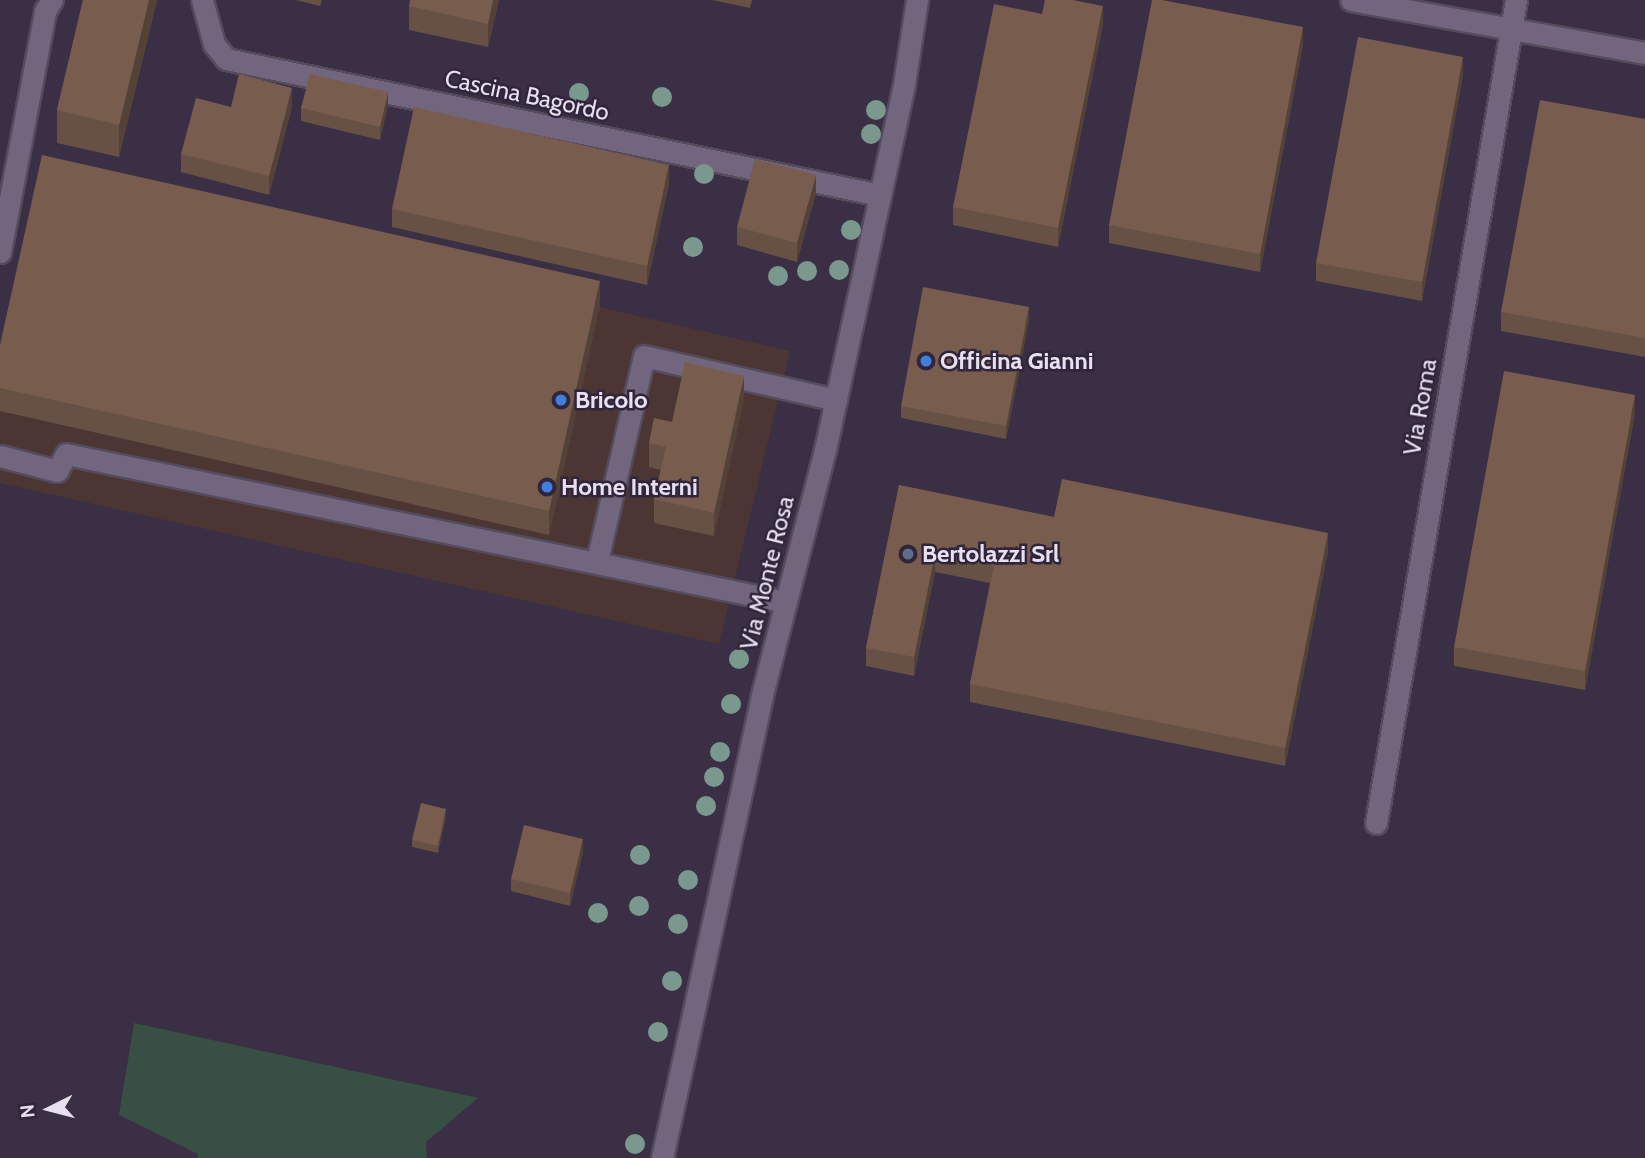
<!DOCTYPE html>
<html>
<head>
<meta charset="utf-8">
<style>
	body { margin:0 }
	#map { position:relative; width:1645px; height:1158px; overflow:hidden; background:#3a2f44; font-family:Cabin,sans-serif }
	div>[style] { position:absolute }
	.commercial>* { inset:0; background:#4b3633 }
	.green>* { inset:0; background:#385043 }
	.roads { filter:drop-shadow(2px 0 #544b5d) drop-shadow(-2px 0 #544b5d) drop-shadow(0 2px #544b5d) drop-shadow(0 -2px #544b5d) }
	.minor>* { height:21px; margin:-10.5px; padding:0 10.5px; transform-origin:10.5px; border-radius:10.5px; background:#72657e }
	.trees>* { width:20px; height:20px; margin:-10px; border-radius:50%; background:#7a988e }
	.wall>* { inset:0; background:#675044 }
	.shaded-wall>* { inset:0; background:#544137 }
	.building>* { inset:0; background:#785d4f }
	.dots>* { width:19px; height:19px; translate:-50% -50%; box-sizing:border-box; border:4px solid #30253a; border-radius:50% }
	span { translate:-50% -50%; white-space:nowrap; text-align:center; line-height:1.15; -webkit-text-stroke:5px #30253a; paint-order:stroke }
	.street-label { font-size:24px; color:#e7e0ee }
	.poi-label { font-size:24px; color:#e7e0ee; font-weight:700 }
	.left { translate:0 -50%; text-align:left }
	.north { position:absolute; left:14px; top:1074px; width:70px; height:70px; -webkit-text-stroke:5px #30253a; paint-order:stroke; rotate:264deg; font-size:19px; font-weight:700; line-height:28px; text-align:center; color:#e7e0ee }
	.north::after { content:''; display:block; margin:auto; width:24px; height:32px; background:#e7e0ee; clip-path:polygon(50% 0,100% 100%,50% 72%,0 100%) }
</style>
</head>
<body>
<div id="map">
	<div class="commercial">
		<div style="clip-path:polygon(42px 179px,790px 351px,719px 644px,0 483px,0 369px)"></div>
	</div>
	<div class="green">
		<div style="clip-path:polygon(134px 1023px,478px 1098px,426px 1142px,427px 1158px,198px 1158px,198px 1154px,119px 1115px)"></div>
	</div>
	<div class="roads">
		<div class="minor">
			<div style="left:202px;top:0;width:46px;rotate:74.7deg"></div>
			<div style="left:214px;top:44px;width:19px;rotate:51deg"></div>
			<div style="left:226px;top:59px;width:668px;rotate:11.75deg"></div>
			<div style="left:1351px;top:0;width:299px;rotate:10.2deg"></div>
			<div style="left:0;top:252px;width:245px;rotate:-79.4deg"></div>
			<div style="left:45px;top:11px;width:13px;rotate:-58deg"></div>
			<div style="left:0;top:456px;width:59px;rotate:14.7deg"></div>
			<div style="left:57px;top:471px;width:19px;rotate:-62deg"></div>
			<div style="left:66px;top:454px;width:735px;rotate:11.62deg"></div>
			<div style="left:597px;top:561px;width:210px;rotate:-77.1deg"></div>
			<div style="left:644px;top:356px;width:197px;rotate:12.9deg"></div>
			<div style="left:1376px;top:823px;width:835px;rotate:-80.35deg"></div>
			<div style="left:662px;top:1158px;width:474px;rotate:-77.8deg"></div>
			<div style="left:762px;top:695px;width:253px;rotate:-75.6deg"></div>
			<div style="left:825px;top:450px;width:374px;rotate:-77.8deg"></div>
			<div style="left:904px;top:84px;width:85px;rotate:-81.2deg"></div>
		</div>
	</div>
	<div class="trees">
		<div style="left:579px;top:93px"></div>
		<div style="left:662px;top:97px"></div>
		<div style="left:876px;top:110px"></div>
		<div style="left:871px;top:134px"></div>
		<div style="left:704px;top:174px"></div>
		<div style="left:851px;top:230px"></div>
		<div style="left:693px;top:247px"></div>
		<div style="left:839px;top:270px"></div>
		<div style="left:807px;top:271px"></div>
		<div style="left:778px;top:276px"></div>
		<div style="left:739px;top:659px"></div>
		<div style="left:731px;top:704px"></div>
		<div style="left:720px;top:752px"></div>
		<div style="left:714px;top:777px"></div>
		<div style="left:706px;top:806px"></div>
		<div style="left:640px;top:855px"></div>
		<div style="left:688px;top:880px"></div>
		<div style="left:639px;top:906px"></div>
		<div style="left:598px;top:913px"></div>
		<div style="left:678px;top:924px"></div>
		<div style="left:672px;top:981px"></div>
		<div style="left:658px;top:1032px"></div>
		<div style="left:635px;top:1144px"></div>
	</div>
	<div class="wall">
		<div style="clip-path:polygon(83px 0,157px 0,119px 157px,57px 143px,57px 110px)"></div>
		<div style="clip-path:polygon(296px 0,322px 0,320px 6px)"></div>
		<div style="clip-path:polygon(499px 0,488px 47px,409px 30px,409px 6px)"></div>
		<div style="clip-path:polygon(712px 0,752px 0,750px 8px)"></div>
		<div style="clip-path:polygon(1042px 14px,1103px 24px,1058px 247px,953px 225px,953px 207px)"></div>
		<div style="clip-path:polygon(1303px 45px,1260px 272px,1109px 243px,1109px 225px)"></div>
		<div style="clip-path:polygon(1463px 75px,1422px 301px,1316px 281px,1316px 263px)"></div>
		<div style="clip-path:polygon(388px 105px,380px 140px,301px 121px,301px 108px)"></div>
		<div style="clip-path:polygon(231px 107px,292px 107px,269px 195px,181px 172px,181px 154px)"></div>
		<div style="clip-path:polygon(1645px 119px,1645px 357px,1501px 331px,1501px 312px)"></div>
		<div style="clip-path:polygon(669px 184px,647px 285px,392px 227px,392px 209px)"></div>
		<div style="clip-path:polygon(816px 193px,797px 262px,737px 245px,737px 227px)"></div>
		<div style="clip-path:polygon(600px 304px,549px 535px,0 411px,0 345px)"></div>
		<div style="clip-path:polygon(1029px 320px,1006px 439px,901px 418px,901px 406px)"></div>
		<div style="clip-path:polygon(744px 399px,714px 536px,654px 523px,654px 499px,661px 470px,649px 467px,649px 443px,672px 422px)"></div>
		<div style="clip-path:polygon(1635px 413px,1585px 690px,1454px 666px,1454px 647px)"></div>
		<div style="clip-path:polygon(899px 485px,1054px 517px,1328px 551px,1285px 766px,970px 702px,970px 684px,990px 583px,935px 572px,914px 676px,866px 666px,866px 648px)"></div>
		<div style="clip-path:polygon(446px 815px,438px 853px,412px 847px,412px 840px)"></div>
		<div style="clip-path:polygon(583px 852px,570px 906px,511px 891px,511px 879px)"></div>
	</div>
	<div class="shaded-wall">
		<div style="clip-path:polygon(149px 0,157px 0,119px 157px,119px 125px)"></div>
		<div style="clip-path:polygon(493px 0,499px 0,488px 47px,488px 24px)"></div>
		<div style="clip-path:polygon(1103px 6px,1103px 24px,1058px 247px,1058px 228px)"></div>
		<div style="clip-path:polygon(1303px 27px,1303px 45px,1260px 272px,1260px 254px)"></div>
		<div style="clip-path:polygon(1463px 57px,1463px 75px,1422px 301px,1422px 282px)"></div>
		<div style="clip-path:polygon(292px 88px,292px 107px,269px 195px,269px 176px)"></div>
		<div style="clip-path:polygon(388px 92px,388px 105px,380px 140px,380px 127px)"></div>
		<div style="clip-path:polygon(669px 165px,669px 184px,647px 285px,647px 266px)"></div>
		<div style="clip-path:polygon(816px 175px,816px 193px,797px 262px,797px 243px)"></div>
		<div style="clip-path:polygon(600px 281px,600px 304px,549px 535px,549px 511px)"></div>
		<div style="clip-path:polygon(1029px 307px,1029px 320px,1006px 439px,1006px 426px)"></div>
		<div style="clip-path:polygon(744px 376px,744px 399px,714px 536px,714px 513px)"></div>
		<div style="clip-path:polygon(1635px 395px,1635px 413px,1585px 690px,1585px 671px)"></div>
		<div style="clip-path:polygon(1328px 533px,1328px 551px,1285px 766px,1285px 748px)"></div>
		<div style="clip-path:polygon(935px 554px,935px 572px,914px 676px,914px 657px)"></div>
		<div style="clip-path:polygon(446px 809px,446px 815px,438px 853px,438px 846px)"></div>
		<div style="clip-path:polygon(583px 839px,583px 852px,570px 906px,570px 893px)"></div>
	</div>
	<div class="building">
		<div style="clip-path:polygon(83px 0,149px 0,119px 125px,57px 110px)"></div>
		<div style="clip-path:polygon(410px 0,493px 0,488px 24px,409px 6px)"></div>
		<div style="clip-path:polygon(1045px 0,1073px 0,1103px 6px,1058px 228px,953px 207px,994px 4px,1042px 14px)"></div>
		<div style="clip-path:polygon(1152px 0,1162px 0,1303px 27px,1260px 254px,1109px 225px)"></div>
		<div style="clip-path:polygon(1358px 37px,1463px 57px,1422px 282px,1316px 263px)"></div>
		<div style="clip-path:polygon(239px 74px,292px 88px,269px 176px,181px 154px,196px 98px,231px 107px)"></div>
		<div style="clip-path:polygon(310px 74px,388px 92px,380px 127px,301px 108px)"></div>
		<div style="clip-path:polygon(1540px 100px,1645px 119px,1645px 338px,1501px 312px)"></div>
		<div style="clip-path:polygon(414px 107px,669px 165px,647px 266px,392px 209px)"></div>
		<div style="clip-path:polygon(42px 155px,600px 281px,549px 511px,0 388px,0 345px)"></div>
		<div style="clip-path:polygon(755px 159px,816px 175px,797px 243px,737px 227px)"></div>
		<div style="clip-path:polygon(923px 287px,1029px 307px,1006px 426px,901px 406px)"></div>
		<div style="clip-path:polygon(685px 362px,744px 376px,714px 513px,654px 499px,666px 447px,649px 443px,654px 418px,672px 422px)"></div>
		<div style="clip-path:polygon(1504px 371px,1635px 395px,1585px 671px,1454px 647px)"></div>
		<div style="clip-path:polygon(1062px 479px,1328px 533px,1285px 748px,970px 684px,994px 566px,935px 554px,914px 657px,866px 648px,899px 485px,1054px 517px)"></div>
		<div style="clip-path:polygon(421px 803px,446px 809px,438px 846px,412px 840px)"></div>
		<div style="clip-path:polygon(524px 825px,583px 839px,570px 893px,511px 879px)"></div>
	</div>
	<div class="dots">
		<div style="left:926px;top:361px;background:#3f7fe0"></div>
		<div style="left:561px;top:400px;background:#3f7fe0"></div>
		<div style="left:547px;top:487px;background:#3f7fe0"></div>
		<div style="left:908px;top:554px;background:#5c6f8a"></div>
	</div>
	<div class="street-label">
		<span style="left:527px;top:95px;rotate:12deg">Cascina Bagordo</span>
		<span style="left:1420px;top:407px;rotate:-80deg">Via Roma</span>
		<span style="left:767px;top:573px;rotate:-76deg">Via Monte Rosa</span>
	</div>
	<div class="poi-label">
		<span class="left" style="left:940px;top:361px">Officina Gianni</span>
		<span class="left" style="left:575px;top:400px">BricoIo</span>
		<span class="left" style="left:561px;top:487px">Home Interni</span>
		<span class="left" style="left:922px;top:554px">Bertolazzi Srl</span>
	</div>
	<div class="north">N</div>
</div>
</body>
</html>
